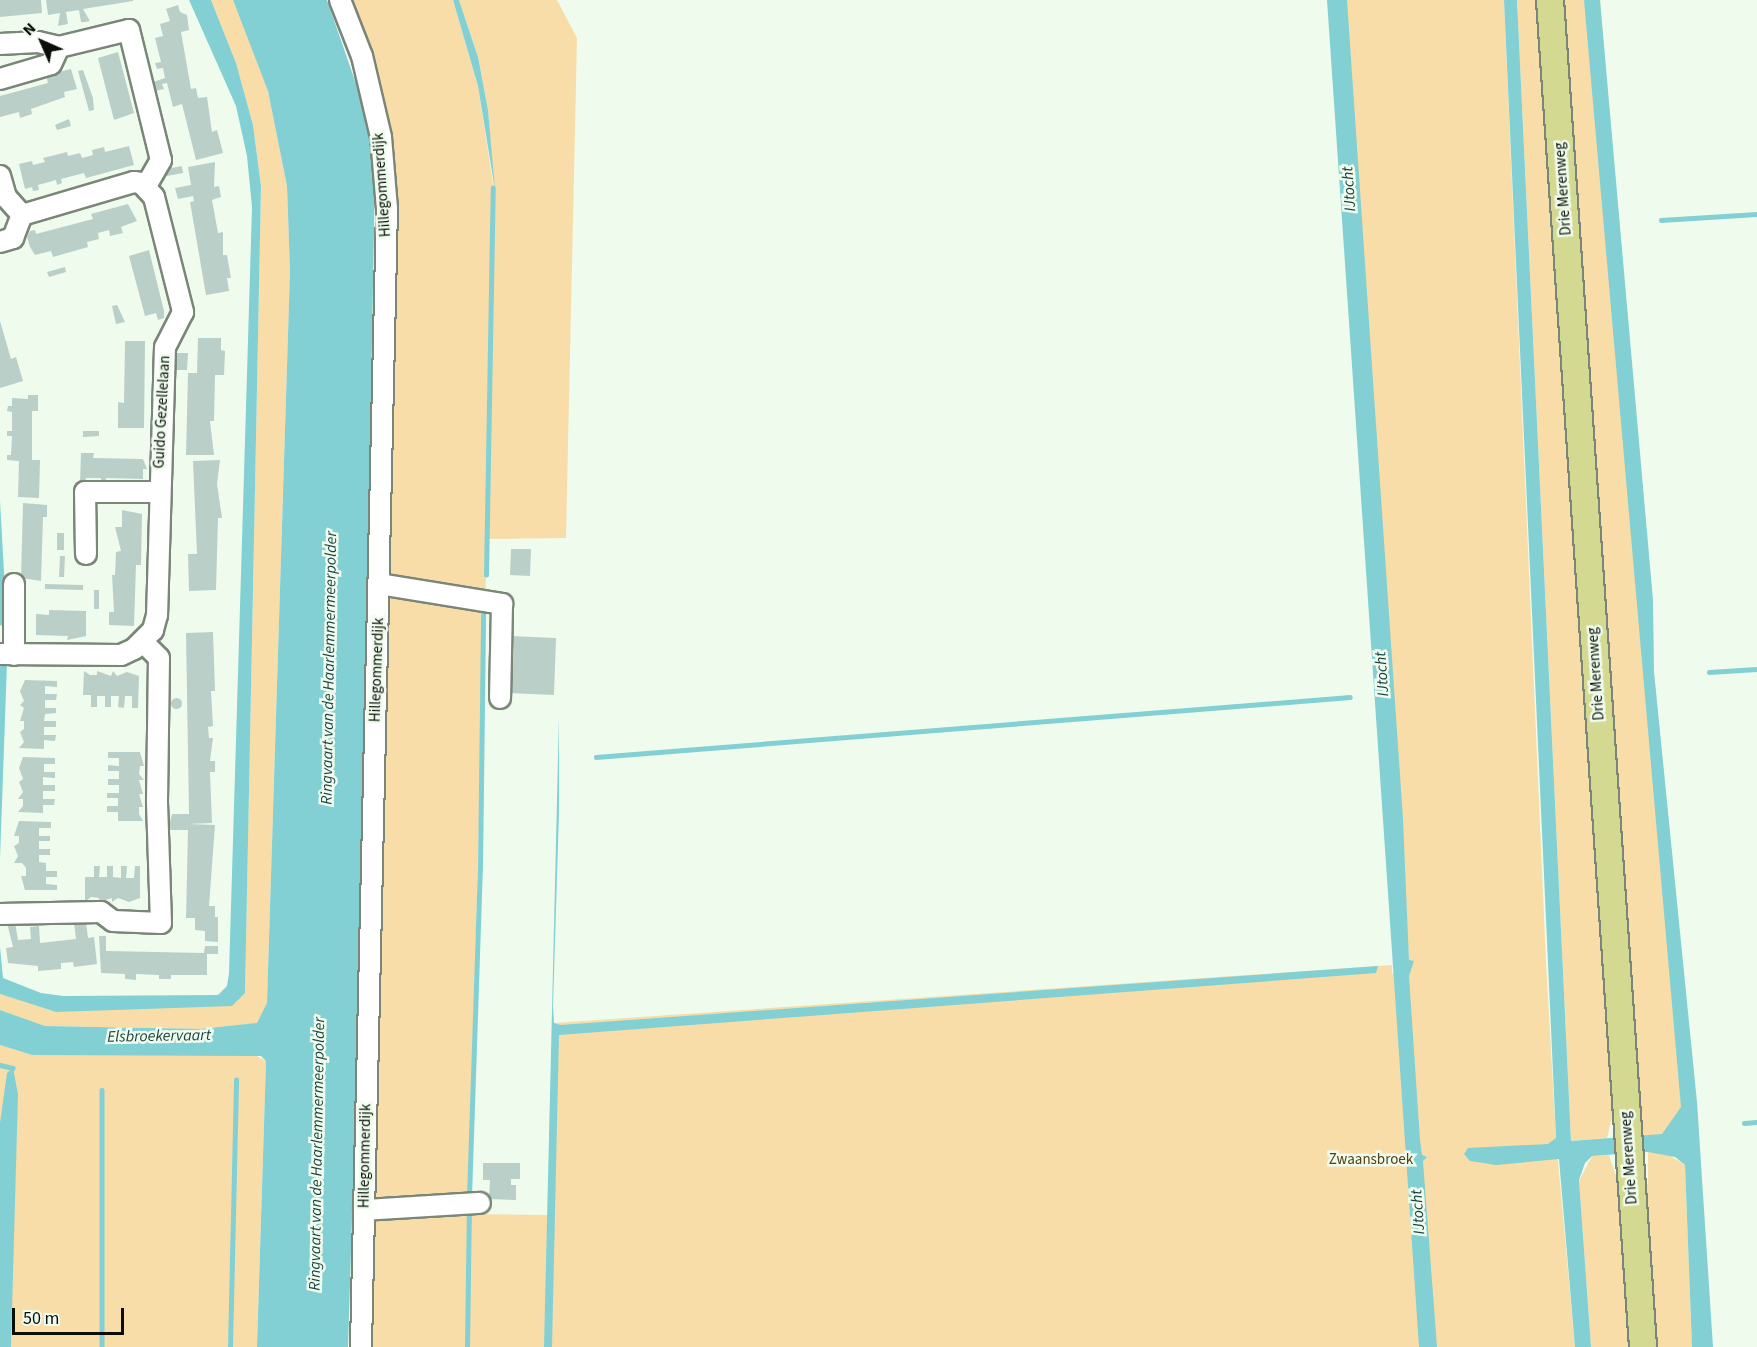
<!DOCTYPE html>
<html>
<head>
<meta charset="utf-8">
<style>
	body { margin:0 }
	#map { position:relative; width:1757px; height:1347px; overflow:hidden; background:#effced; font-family:"Source Sans 3",sans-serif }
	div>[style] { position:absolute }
	.green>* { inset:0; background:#f8dda9 }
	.water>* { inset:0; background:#82d0d3 }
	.stream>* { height:4.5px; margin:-2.25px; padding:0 2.25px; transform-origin:2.25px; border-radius:2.25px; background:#82d0d3 }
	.building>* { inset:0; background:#bacfc7 }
	.round { border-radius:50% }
	.roads { filter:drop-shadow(2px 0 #7a8678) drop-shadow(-2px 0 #7a8678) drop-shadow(0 2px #7a8678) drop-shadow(0 -2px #7a8678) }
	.minor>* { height:20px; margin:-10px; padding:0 10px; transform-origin:10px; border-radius:10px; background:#fff }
	.major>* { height:26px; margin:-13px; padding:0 13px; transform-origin:13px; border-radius:13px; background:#d4d992 }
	span { translate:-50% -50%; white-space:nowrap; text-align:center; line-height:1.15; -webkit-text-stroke:5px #effced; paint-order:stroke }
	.street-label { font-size:15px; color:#0a0e09 }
	.park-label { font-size:15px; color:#544016 }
	.water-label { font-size:16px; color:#193f40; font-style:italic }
	.north { position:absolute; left:12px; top:12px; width:60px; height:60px; -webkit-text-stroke:4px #effced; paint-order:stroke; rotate:315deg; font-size:16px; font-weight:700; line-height:24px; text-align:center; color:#0a0e09 }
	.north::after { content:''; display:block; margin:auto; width:21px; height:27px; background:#0a0e09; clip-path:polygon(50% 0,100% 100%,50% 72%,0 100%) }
	.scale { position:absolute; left:12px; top:1308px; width:112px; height:27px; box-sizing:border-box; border:3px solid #0a0e09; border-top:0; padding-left:8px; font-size:18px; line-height:21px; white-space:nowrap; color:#0a0e09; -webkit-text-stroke:4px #effced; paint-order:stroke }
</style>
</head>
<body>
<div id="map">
	<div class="green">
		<div style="clip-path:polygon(211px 0,233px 0,254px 49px,268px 91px,287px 186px,290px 271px,267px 1003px,258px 1023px,200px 1029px,45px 1026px,0 1010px,0 994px,56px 1012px,245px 992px,261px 186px,253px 125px,236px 63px)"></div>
		<div style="clip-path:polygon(352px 0,453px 0,478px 86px,494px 190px,488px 110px,478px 57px,459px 0,557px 0,577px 38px,566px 538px,487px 539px,468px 1214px,549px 1215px,554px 1023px,1392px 965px,1392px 974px,1409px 961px,1345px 0,1504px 0,1546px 962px,1556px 1139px,1575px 1347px,367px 1347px,395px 199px,394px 160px,381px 85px)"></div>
		<div style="clip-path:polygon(1517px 0,1539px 0,1613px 1113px,1607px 1138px,1571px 1141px)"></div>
		<div style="clip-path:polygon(1560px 0,1600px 0,1654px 672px,1699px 1134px,1638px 1145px)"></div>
		<div style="clip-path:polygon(0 1045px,32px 1055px,251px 1053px,266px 1061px,257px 1347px,0 1347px)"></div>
		<div style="clip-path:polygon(1648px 1152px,1664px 1152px,1685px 1165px,1692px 1347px,1652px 1347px,1642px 1187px,1648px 1184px)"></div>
		<div style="clip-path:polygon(1609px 1155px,1619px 1185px,1635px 1347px,1591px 1347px,1579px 1181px,1592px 1156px)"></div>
	</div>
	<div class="water">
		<div style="clip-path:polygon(189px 0,211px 0,236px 63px,253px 125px,261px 186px,245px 993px,232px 1006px,56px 1012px,0 994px,0 947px,3px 978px,41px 993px,63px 996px,218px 995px,227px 986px,229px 973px,252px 207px,247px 156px,236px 106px)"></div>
		<div style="clip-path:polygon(233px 0,327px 0,363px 104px,375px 174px,362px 902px,348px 1347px,257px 1347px,266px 1061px,261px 1056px,32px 1055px,0 1045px,0 1010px,45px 1026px,200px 1029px,257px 1023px,267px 1003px,290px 271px,287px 186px,268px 91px)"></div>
		<div style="clip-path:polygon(453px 0,459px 0,478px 57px,488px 110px,495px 190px,478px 86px)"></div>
		<div style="clip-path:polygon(1327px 0,1347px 0,1403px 819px,1409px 960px,1414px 961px,1409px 976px,1420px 1140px,1422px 1155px,1427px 1157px,1423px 1161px,1437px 1347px,1419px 1347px)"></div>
		<div style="clip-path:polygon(1504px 0,1517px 0,1571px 1141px,1662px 1134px,1681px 1107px,1584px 0,1600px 0,1653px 600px,1654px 672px,1697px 1102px,1713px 1347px,1692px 1347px,1685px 1165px,1675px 1157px,1648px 1152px,1592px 1156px,1585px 1163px,1579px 1180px,1591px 1347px,1575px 1347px,1559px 1159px,1496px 1165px,1470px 1161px,1464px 1154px,1468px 1148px,1548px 1144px,1556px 1138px)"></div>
		<div style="clip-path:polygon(0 501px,7px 624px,3px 626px,0 625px)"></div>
		<div style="clip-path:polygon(0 663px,7px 663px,0 859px)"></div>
		<div style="clip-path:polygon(559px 716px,559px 812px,553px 1006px,554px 1023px,560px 1025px,1378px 966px,1376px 973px,559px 1035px,552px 1347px,544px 1347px)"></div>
		<div style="clip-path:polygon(13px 1068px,18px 1094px,11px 1347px,0 1347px,0 1123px,7px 1073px)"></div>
	</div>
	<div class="stream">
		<div style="left:1661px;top:220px;width:96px;rotate:-3.6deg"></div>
		<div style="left:486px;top:575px;width:387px;rotate:-89deg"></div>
		<div style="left:1709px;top:672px;width:48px;rotate:-3.6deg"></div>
		<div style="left:596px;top:757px;width:756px;rotate:-4.55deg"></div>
		<div style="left:0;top:1065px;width:13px;rotate:13deg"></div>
		<div style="left:102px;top:1090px;width:257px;rotate:90deg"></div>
		<div style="left:1744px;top:1123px;width:13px;rotate:-4deg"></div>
		<div style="left:469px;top:1197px;width:328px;rotate:-88.1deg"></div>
		<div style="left:480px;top:869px;width:254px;rotate:-89.3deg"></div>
		<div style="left:230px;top:1347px;width:267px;rotate:-88.7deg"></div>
		<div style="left:467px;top:1347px;width:138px;rotate:-89.2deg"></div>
	</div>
	<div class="building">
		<div style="clip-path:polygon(0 0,41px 0,42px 13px,0 17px)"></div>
		<div style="clip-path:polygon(46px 0,133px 0,133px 1px,83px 9px,90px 21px,85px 22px,81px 22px,79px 10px,66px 12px,68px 24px,58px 26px,60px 13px,48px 15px)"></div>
		<div style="clip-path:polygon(178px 5px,180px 12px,187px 15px,189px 30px,181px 32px,191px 89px,196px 88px,198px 98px,207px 97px,212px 132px,217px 130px,223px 153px,196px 160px,182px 104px,173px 107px,167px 83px,162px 84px,164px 89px,155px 91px,153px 82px,165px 78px,163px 68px,157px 69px,155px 63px,161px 62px,155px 38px,163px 36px,160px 24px,170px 21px,166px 9px)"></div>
		<div style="clip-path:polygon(118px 52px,134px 113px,114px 120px,98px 58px)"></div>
		<div style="clip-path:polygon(71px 69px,77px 89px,64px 92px,65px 97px,31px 109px,32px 114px,20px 118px,19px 112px,0 117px,0 96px,48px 83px,46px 75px)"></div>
		<div style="clip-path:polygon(83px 70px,93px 98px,94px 110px,89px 111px,78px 71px)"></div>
		<div style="clip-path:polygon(69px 119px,71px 126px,57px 130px,55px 125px)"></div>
		<div style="clip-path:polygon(129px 146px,134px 165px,86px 178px,84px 173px,61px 179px,62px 183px,57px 185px,56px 180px,38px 185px,39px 190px,33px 191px,32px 187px,25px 189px,19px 164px,32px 161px,33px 165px,45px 162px,43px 158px,67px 152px,68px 156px,80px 153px,82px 158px,93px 155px,92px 150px,104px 147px,105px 152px)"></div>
		<div style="clip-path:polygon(215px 162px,214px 187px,219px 186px,221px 197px,212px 200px,218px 233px,223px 232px,223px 255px,227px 255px,231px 278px,227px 278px,229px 291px,206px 295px,190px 202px,194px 201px,193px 196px,178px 199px,175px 188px,191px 185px,188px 167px)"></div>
		<div style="clip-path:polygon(182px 166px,183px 173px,167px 176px,166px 169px)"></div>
		<div style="clip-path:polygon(128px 204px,137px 221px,121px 227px,123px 233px,110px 236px,109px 230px,98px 233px,99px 239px,87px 242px,88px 247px,53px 257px,51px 251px,35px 255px,30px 247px,27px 237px,30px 231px,35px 230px,36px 234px,93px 219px,91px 214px)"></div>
		<div style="clip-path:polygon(149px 250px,164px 311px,164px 318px,158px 320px,156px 313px,145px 316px,129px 256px)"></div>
		<div style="clip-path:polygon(65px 267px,66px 272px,49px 277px,47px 272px)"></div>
		<div style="clip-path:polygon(117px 305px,125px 322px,116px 324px,112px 306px)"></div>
		<div style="clip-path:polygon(0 321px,11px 359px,16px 357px,23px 381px,0 388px)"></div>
		<div style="clip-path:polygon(198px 338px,221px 338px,221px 350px,225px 351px,224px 375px,215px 375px,214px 421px,210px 421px,214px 455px,186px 455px,188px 373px,197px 373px)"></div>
		<div style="clip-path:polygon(125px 341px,145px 341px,144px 428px,118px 428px,118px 402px,124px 403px)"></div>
		<div style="clip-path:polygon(176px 353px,188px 353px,187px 370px,175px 370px)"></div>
		<div style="clip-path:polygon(28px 395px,38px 395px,38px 411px,32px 411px,32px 460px,40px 460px,39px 498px,18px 497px,19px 461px,7px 460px,7px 455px,11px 455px,12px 436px,7px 436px,7px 431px,12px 431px,12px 412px,7px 411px,8px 406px,12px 406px,12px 398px,28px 399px)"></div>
		<div style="clip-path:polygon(83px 431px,99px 431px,99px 436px,83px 437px)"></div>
		<div style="clip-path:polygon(81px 453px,94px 453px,93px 458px,143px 459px,147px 469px,143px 469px,143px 479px,106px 478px,106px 483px,101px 483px,101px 478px,86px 478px,85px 483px,80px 483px)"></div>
		<div style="clip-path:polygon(220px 460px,217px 484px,222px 518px,218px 518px,216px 590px,189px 591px,188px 554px,197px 554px,193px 461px)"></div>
		<div style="clip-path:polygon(23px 503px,47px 505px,47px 517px,43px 517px,41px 581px,21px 578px)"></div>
		<div style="clip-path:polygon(122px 510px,142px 514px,141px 565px,136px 565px,134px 626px,109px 625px,109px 612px,114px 612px,112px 575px,115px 575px,116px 552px,121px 551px,115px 527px,122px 527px)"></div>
		<div style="clip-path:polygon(57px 533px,64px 533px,64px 550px,57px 550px)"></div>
		<div style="clip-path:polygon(511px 549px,531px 549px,530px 576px,510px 575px)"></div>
		<div style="clip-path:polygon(60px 556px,65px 556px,64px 577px,59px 577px)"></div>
		<div style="clip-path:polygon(45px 584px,83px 585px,83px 590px,45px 589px)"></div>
		<div style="clip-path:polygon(94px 590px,99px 590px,99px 609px,94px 609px)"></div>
		<div style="clip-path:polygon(49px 610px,86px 611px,86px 636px,67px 640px,68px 636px,36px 635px,36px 614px,49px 615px)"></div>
		<div style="clip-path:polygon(213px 632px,215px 691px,211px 691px,213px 726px,208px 727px,209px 738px,213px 738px,210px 761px,215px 761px,215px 772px,210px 772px,212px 823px,188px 824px,215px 825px,209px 906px,215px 906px,215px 917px,218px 917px,218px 942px,205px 941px,205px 931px,195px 930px,195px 918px,186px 918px,188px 830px,168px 830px,172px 814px,189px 814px,186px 633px)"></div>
		<div style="clip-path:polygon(510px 636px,556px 638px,554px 695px,508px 693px)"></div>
		<div style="clip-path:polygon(84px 671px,90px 675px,97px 675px,97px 671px,111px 676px,113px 671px,117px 676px,127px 672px,139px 676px,138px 708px,132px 708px,132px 696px,125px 696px,124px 708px,118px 707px,119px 696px,111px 696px,111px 707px,105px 707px,105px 696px,97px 696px,97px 707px,91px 707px,91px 695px,83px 695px)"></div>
		<div style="clip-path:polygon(25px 680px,57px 681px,57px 687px,45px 686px,45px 694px,57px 694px,56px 700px,45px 700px,45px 708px,56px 708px,56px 713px,45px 714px,44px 721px,56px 721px,56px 727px,44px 727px,44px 735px,56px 735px,55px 741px,44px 740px,44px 749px,19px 748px,24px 742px,20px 732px,24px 729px,24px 721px,20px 721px,24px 708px,20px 705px,24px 701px,20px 691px)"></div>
		<div class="round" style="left:170.5px;top:697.5px;width:11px;height:11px"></div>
		<div style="clip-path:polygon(108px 752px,140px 752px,144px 766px,140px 766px,139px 774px,144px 780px,139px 780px,143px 794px,139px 794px,143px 807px,139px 807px,139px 814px,143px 821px,118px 821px,118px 812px,107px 812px,107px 806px,118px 806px,118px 798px,107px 798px,107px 793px,119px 793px,119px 785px,108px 785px,108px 779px,119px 779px,119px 771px,108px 771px,108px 765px,119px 766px,119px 758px,108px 758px)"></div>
		<div style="clip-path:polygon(23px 757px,55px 758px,55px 764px,44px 764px,44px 772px,55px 772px,55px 778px,43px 777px,43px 785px,55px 785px,55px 791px,43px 791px,43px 799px,55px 799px,54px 805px,43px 805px,43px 813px,18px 812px,23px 806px,23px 799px,18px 799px,23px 792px,19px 782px,23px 779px,19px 768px)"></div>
		<div style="clip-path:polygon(19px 821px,51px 822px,51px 828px,39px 828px,39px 836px,50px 836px,50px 841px,39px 841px,39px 849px,50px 849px,50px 855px,39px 855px,39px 862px,46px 863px,46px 871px,57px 871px,57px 877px,46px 877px,46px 884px,57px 885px,57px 890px,25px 890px,21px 876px,26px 876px,26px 868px,22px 863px,14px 863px,18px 856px,14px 846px,19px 843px,19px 836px,14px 836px)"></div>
		<div style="clip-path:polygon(94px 866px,100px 866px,99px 877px,107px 877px,107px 866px,113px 866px,113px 877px,121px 878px,121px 866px,127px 866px,126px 878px,134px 878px,135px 866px,140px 866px,140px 898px,129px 902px,118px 898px,112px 902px,112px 898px,99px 902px,99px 898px,91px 897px,85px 902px,85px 877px,94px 877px)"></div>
		<div style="clip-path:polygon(15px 922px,18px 940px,31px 939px,30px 927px,39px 926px,40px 943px,76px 939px,74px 923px,86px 922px,88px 938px,94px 937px,97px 964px,74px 967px,73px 962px,61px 963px,61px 969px,38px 971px,38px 966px,8px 963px,6px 948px,13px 947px,7px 923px)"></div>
		<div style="clip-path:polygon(99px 936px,106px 936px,106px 951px,204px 953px,205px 946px,218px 946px,218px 954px,207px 954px,207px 975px,171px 975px,171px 979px,159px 979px,159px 975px,136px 974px,136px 980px,125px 979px,125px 974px,101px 973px)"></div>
		<div style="clip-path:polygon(483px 1163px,520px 1163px,520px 1179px,511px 1179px,511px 1185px,516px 1185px,516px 1200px,489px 1199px,490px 1180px,483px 1180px)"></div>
	</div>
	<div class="roads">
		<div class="minor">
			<div style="left:340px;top:0;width:60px;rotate:68.6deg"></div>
			<div style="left:362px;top:56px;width:83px;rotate:76.8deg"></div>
			<div style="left:381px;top:137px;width:71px;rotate:85.2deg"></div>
			<div style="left:387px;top:208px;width:1139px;rotate:91.31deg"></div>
			<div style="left:0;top:44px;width:38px;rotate:-3deg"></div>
			<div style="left:38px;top:42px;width:22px;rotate:13deg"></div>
			<div style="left:59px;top:47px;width:72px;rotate:-13.7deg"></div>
			<div style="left:129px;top:30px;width:134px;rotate:76.2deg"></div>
			<div style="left:161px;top:160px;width:30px;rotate:120deg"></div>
			<div style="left:0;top:79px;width:53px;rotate:-16.4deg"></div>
			<div style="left:51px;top:64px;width:19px;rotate:-65deg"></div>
			<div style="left:0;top:176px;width:22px;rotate:74deg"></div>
			<div style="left:6px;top:197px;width:24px;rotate:48deg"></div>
			<div style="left:0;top:242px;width:14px;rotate:-17deg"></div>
			<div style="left:13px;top:238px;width:25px;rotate:-69deg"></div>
			<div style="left:22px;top:215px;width:117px;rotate:-16.4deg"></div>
			<div style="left:134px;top:182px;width:7px;rotate:8deg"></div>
			<div style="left:141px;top:183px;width:19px;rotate:47deg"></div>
			<div style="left:154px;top:197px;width:119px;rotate:75.8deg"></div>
			<div style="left:183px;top:312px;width:39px;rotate:117deg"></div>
			<div style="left:165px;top:347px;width:268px;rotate:91.7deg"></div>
			<div style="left:157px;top:615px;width:16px;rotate:105deg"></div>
			<div style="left:153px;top:630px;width:27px;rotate:135deg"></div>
			<div style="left:134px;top:649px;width:14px;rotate:155deg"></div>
			<div style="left:121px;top:655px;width:121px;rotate:-179.5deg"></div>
			<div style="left:86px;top:554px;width:62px;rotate:-90.9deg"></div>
			<div style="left:85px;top:492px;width:73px"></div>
			<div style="left:14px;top:584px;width:71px;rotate:90deg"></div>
			<div style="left:379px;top:584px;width:125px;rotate:9.2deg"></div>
			<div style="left:502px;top:604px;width:94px;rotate:91.2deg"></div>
			<div style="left:0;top:914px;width:101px;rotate:-1.1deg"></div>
			<div style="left:101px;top:912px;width:15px;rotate:37deg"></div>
			<div style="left:113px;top:921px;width:48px;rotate:2.4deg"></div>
			<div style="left:161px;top:923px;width:122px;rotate:-91.9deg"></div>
			<div style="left:157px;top:801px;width:143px;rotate:-89.2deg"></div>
			<div style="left:159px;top:658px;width:23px;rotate:-135deg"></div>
			<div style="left:364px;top:1210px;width:116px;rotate:-3.5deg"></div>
		</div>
		<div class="major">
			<div style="left:1550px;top:0;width:1350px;rotate:86.05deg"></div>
		</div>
	</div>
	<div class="street-label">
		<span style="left:382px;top:185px;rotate:-94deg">Hillegommerdijk</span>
		<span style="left:1563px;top:189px;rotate:-94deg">Drie Merenweg</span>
		<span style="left:162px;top:412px;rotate:-87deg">Guido Gezellelaan</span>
		<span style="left:377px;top:670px;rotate:-88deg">Hillegommerdijk</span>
		<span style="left:1596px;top:674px;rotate:-94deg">Drie Merenweg</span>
		<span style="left:365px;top:1156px;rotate:-89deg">Hillegommerdijk</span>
		<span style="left:1629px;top:1158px;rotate:-94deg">Drie Merenweg</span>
	</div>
	<div class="park-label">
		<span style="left:1371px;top:1160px">Zwaansbroek</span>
	</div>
	<div class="water-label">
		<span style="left:1349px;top:189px;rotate:-94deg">IJtocht</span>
		<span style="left:329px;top:668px;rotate:-89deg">Ringvaart van de Haarlemmermeerpolder</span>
		<span style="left:1382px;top:674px;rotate:-94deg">IJtocht</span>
		<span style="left:159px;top:1036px;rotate:-1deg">Elsbroekervaart</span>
		<span style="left:317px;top:1154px;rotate:-89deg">Ringvaart van de Haarlemmermeerpolder</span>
		<span style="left:1418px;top:1212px;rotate:-94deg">IJtocht</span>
	</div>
	<div class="north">N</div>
	<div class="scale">50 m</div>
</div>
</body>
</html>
